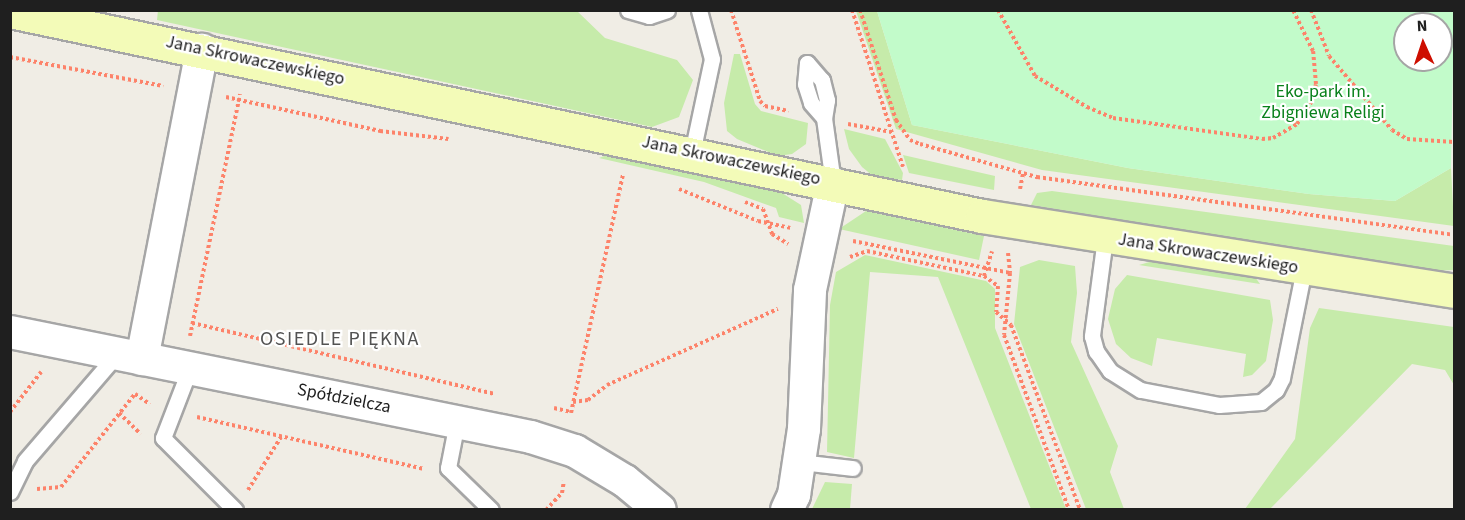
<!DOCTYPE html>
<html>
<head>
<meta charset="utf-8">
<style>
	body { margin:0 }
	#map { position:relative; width:1465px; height:520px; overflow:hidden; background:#f0ede5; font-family:"Source Sans 3",sans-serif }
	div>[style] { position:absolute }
	.grass>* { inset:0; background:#c6ebaa }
	.park>* { inset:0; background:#c2fbca }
	.path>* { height:4px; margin-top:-2px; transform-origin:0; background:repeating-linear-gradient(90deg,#fd836a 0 3px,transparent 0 6px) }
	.roads { filter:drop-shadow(2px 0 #a6a6a6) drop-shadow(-2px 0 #a6a6a6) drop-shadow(0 2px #a6a6a6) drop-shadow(0 -2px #a6a6a6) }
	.lane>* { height:15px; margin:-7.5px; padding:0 7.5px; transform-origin:7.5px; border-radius:7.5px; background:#fff }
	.street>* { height:32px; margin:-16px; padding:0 16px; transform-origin:16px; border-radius:16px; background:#fff }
	.secondary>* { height:33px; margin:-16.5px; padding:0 16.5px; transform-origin:16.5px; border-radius:16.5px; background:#f3fbb8 }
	span { translate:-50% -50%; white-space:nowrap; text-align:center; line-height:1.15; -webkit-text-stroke:4.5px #fff; paint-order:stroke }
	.street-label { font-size:18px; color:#1f1f1f }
	.park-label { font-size:18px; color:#09811b }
	.neighbourhood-label { font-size:20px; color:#525252; letter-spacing:1.5px }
	.frame { position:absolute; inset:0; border:12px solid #1f1f1f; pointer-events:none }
	.north { position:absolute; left:1393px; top:12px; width:60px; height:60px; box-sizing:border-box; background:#fff; border:2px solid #a5a5a5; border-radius:50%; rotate:357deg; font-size:16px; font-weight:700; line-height:24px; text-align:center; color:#1f1f1f }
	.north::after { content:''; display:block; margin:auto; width:21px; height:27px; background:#ce0e00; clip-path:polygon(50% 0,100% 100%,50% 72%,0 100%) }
</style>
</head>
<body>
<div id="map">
	<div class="grass">
		<div style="clip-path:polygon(158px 10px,577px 11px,605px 38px,677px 60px,693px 80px,679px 117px,652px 127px,157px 20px)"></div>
		<div style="clip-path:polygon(856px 11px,877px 11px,912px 125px,1128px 168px,1309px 194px,1395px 201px,1451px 168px,1454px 226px,1042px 170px,896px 129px)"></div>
		<div style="clip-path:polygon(734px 54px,740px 54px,755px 104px,761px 111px,808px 123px,806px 144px,792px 154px,778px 156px,737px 139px,727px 131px,724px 103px)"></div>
		<div style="clip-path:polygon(844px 129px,885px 139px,903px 173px,902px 180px,873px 176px,862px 167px,849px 149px)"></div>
		<div style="clip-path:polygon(607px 155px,782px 193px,801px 205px,804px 223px,779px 217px,776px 208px,704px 182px,599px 158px)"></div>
		<div style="clip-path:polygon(903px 155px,995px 176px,994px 190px,909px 173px)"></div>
		<div style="clip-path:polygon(1052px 191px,1454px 246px,1454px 270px,1433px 271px,1031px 205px,1037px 193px)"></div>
		<div style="clip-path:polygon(866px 211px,984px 236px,979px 260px,839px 229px)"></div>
		<div style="clip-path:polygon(865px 255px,986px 281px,995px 289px,995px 328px,1066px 509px,1031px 509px,938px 277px,870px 272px,854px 458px,827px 452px,830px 305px,836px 272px)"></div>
		<div style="clip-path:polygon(1039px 260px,1075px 266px,1077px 293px,1071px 342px,1118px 446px,1110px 472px,1124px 509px,1086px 509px,1014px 324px,1020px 267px)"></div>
		<div style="clip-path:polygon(1153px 261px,1255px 277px,1260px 284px,1139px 265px)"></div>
		<div style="clip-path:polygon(1127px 275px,1270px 300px,1273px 320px,1266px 361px,1252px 375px,1243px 377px,1246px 354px,1157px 338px,1152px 366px,1131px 358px,1116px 344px,1108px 319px,1115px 289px)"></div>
		<div style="clip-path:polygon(1319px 308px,1454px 327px,1454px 385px,1445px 370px,1412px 364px,1270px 509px,1245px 509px,1295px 439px,1310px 328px)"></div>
		<div style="clip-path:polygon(825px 482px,852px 484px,850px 509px,812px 509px)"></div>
	</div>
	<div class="park">
		<div style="clip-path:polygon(evenodd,877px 11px,1454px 11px,1451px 168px,1395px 201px,1309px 194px,1128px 168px,912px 125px,877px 11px,1405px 24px,1441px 24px,1441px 60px,1405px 60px,1405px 24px)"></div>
	</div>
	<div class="path">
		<div style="left:731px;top:10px;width:96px;rotate:72.3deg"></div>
		<div style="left:760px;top:101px;width:7px;rotate:45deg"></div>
		<div style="left:765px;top:106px;width:24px;rotate:12deg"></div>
		<div style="left:852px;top:10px;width:165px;rotate:72deg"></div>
		<div style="left:860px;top:10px;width:116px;rotate:71.9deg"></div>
		<div style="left:896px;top:120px;width:24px;rotate:55deg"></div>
		<div style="left:910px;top:140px;width:11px;rotate:22deg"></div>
		<div style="left:920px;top:144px;width:122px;rotate:15.8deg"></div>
		<div style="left:1037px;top:177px;width:421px;rotate:7.9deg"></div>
		<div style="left:998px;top:10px;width:76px;rotate:60.7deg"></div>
		<div style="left:1035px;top:76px;width:61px;rotate:30.8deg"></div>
		<div style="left:1087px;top:107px;width:28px;rotate:23deg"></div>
		<div style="left:1113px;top:118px;width:150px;rotate:8deg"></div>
		<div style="left:1262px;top:139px;width:11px;rotate:-5deg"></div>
		<div style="left:1273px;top:138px;width:28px;rotate:-30deg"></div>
		<div style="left:1297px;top:124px;width:30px;rotate:-57deg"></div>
		<div style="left:1313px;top:99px;width:15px;rotate:-79deg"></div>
		<div style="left:1316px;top:84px;width:33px;rotate:-95deg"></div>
		<div style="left:1313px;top:51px;width:46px;rotate:-116deg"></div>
		<div style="left:1311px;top:10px;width:49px;rotate:68.6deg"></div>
		<div style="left:1329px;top:56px;width:97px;rotate:49.6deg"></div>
		<div style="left:1392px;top:130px;width:17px;rotate:31deg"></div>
		<div style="left:1407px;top:139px;width:47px;rotate:3.7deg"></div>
		<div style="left:10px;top:57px;width:156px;rotate:10.7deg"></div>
		<div style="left:226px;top:97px;width:158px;rotate:12.4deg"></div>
		<div style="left:380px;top:131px;width:69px;rotate:6.6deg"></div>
		<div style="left:848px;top:124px;width:44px;rotate:10.5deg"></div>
		<div style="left:679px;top:189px;width:85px;rotate:22.1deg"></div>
		<div style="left:758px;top:221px;width:33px;rotate:12deg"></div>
		<div style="left:1020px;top:189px;width:16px;rotate:-79deg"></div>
		<div style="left:745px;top:202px;width:19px;rotate:21deg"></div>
		<div style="left:763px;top:209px;width:27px;rotate:70deg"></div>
		<div style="left:772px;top:234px;width:19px;rotate:32deg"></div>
		<div style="left:853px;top:241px;width:160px;rotate:11.5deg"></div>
		<div style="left:1008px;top:253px;width:20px;rotate:84deg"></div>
		<div style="left:1010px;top:273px;width:62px;rotate:95.5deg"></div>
		<div style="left:1004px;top:335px;width:187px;rotate:69.6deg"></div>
		<div style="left:850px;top:257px;width:18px;rotate:-19deg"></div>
		<div style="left:867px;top:251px;width:120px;rotate:12.1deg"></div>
		<div style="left:984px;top:276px;width:26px;rotate:-72deg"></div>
		<div style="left:984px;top:276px;width:17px;rotate:36deg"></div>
		<div style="left:998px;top:286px;width:26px;rotate:94deg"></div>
		<div style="left:996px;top:312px;width:20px;rotate:41deg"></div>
		<div style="left:1011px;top:325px;width:197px;rotate:69.5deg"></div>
		<div style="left:192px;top:323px;width:310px;rotate:13.2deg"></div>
		<div style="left:190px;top:336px;width:247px;rotate:-78.3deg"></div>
		<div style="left:573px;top:402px;width:15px;rotate:-8deg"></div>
		<div style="left:588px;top:400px;width:24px;rotate:-38deg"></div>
		<div style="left:607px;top:385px;width:187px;rotate:-24deg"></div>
		<div style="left:554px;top:408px;width:17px;rotate:13deg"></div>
		<div style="left:10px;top:412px;width:51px;rotate:-52.2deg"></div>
		<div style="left:119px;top:413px;width:30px;rotate:44deg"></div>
		<div style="left:571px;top:413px;width:245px;rotate:-77.7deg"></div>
		<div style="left:197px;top:417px;width:233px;rotate:12.9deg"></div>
		<div style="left:37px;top:489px;width:24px;rotate:-5deg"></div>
		<div style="left:61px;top:487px;width:119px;rotate:-51.5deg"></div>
		<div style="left:135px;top:394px;width:18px;rotate:34deg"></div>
		<div style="left:248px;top:490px;width:62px;rotate:-58.1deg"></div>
		<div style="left:546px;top:510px;width:23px;rotate:-47deg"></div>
		<div style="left:562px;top:493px;width:12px;rotate:-81deg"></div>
	</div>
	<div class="roads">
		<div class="lane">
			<div style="left:628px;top:10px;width:22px;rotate:16deg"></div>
			<div style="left:649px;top:16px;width:19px;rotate:-18deg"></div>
			<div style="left:807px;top:63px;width:23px;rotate:49deg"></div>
			<div style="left:822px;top:80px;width:21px;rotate:76deg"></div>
			<div style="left:827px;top:100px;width:18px;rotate:99deg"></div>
			<div style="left:824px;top:118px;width:66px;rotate:82.1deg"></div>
			<div style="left:807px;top:63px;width:21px;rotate:95deg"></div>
			<div style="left:805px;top:84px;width:20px;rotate:72deg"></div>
			<div style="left:811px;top:103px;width:20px;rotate:49deg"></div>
			<div style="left:692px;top:153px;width:96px;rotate:-78deg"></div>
			<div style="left:712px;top:59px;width:51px;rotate:-104.9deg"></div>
			<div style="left:1105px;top:238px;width:99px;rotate:97.6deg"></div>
			<div style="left:1092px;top:336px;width:16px;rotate:75deg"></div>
			<div style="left:1096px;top:351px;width:24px;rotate:55deg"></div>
			<div style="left:1110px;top:371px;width:36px;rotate:32deg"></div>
			<div style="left:1141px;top:390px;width:79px;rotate:10.9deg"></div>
			<div style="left:1219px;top:405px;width:42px;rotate:-4.1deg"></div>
			<div style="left:1261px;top:402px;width:19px;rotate:-39deg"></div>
			<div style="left:1276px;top:390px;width:13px;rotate:-63deg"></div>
			<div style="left:1282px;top:378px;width:111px;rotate:-78.6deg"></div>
			<div style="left:190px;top:368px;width:75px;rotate:111.1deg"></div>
			<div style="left:163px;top:438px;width:102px;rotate:45deg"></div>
			<div style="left:457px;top:422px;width:47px;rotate:101.1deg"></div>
			<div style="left:448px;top:468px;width:60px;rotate:44.3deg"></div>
			<div style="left:800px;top:462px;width:53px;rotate:6.5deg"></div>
			<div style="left:10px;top:492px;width:34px;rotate:-64deg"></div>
			<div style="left:25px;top:461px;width:141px;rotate:-49.3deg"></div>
		</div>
		<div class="street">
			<div style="left:10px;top:332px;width:531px;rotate:11.39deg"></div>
			<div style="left:531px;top:437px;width:46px;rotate:17.7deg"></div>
			<div style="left:575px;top:451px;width:58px;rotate:31deg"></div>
			<div style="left:625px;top:481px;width:45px;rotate:39.6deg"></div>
			<div style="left:142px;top:359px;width:315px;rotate:-79deg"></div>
			<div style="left:787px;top:510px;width:17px;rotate:-65deg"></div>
			<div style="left:794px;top:495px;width:67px;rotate:-81.4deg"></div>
			<div style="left:804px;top:429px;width:139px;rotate:-87.5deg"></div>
			<div style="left:810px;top:290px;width:109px;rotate:-77.9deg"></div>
		</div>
		<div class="secondary">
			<div style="left:10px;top:11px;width:993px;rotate:11.91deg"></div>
			<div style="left:982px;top:216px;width:478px;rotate:9deg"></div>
		</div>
	</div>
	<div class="street-label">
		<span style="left:255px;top:61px;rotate:12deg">Jana Skrowaczewskiego</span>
		<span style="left:731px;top:161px;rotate:12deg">Jana Skrowaczewskiego</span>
		<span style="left:1208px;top:254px;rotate:9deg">Jana Skrowaczewskiego</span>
		<span style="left:344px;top:399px;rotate:11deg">Spółdzielcza</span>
	</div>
	<div class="park-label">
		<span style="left:1323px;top:103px">Eko-park im.<br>Zbigniewa Religi</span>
	</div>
	<div class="neighbourhood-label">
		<span style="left:340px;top:339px">OSIEDLE PIĘKNA</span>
	</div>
	<div class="frame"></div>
	<div class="north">N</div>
</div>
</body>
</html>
